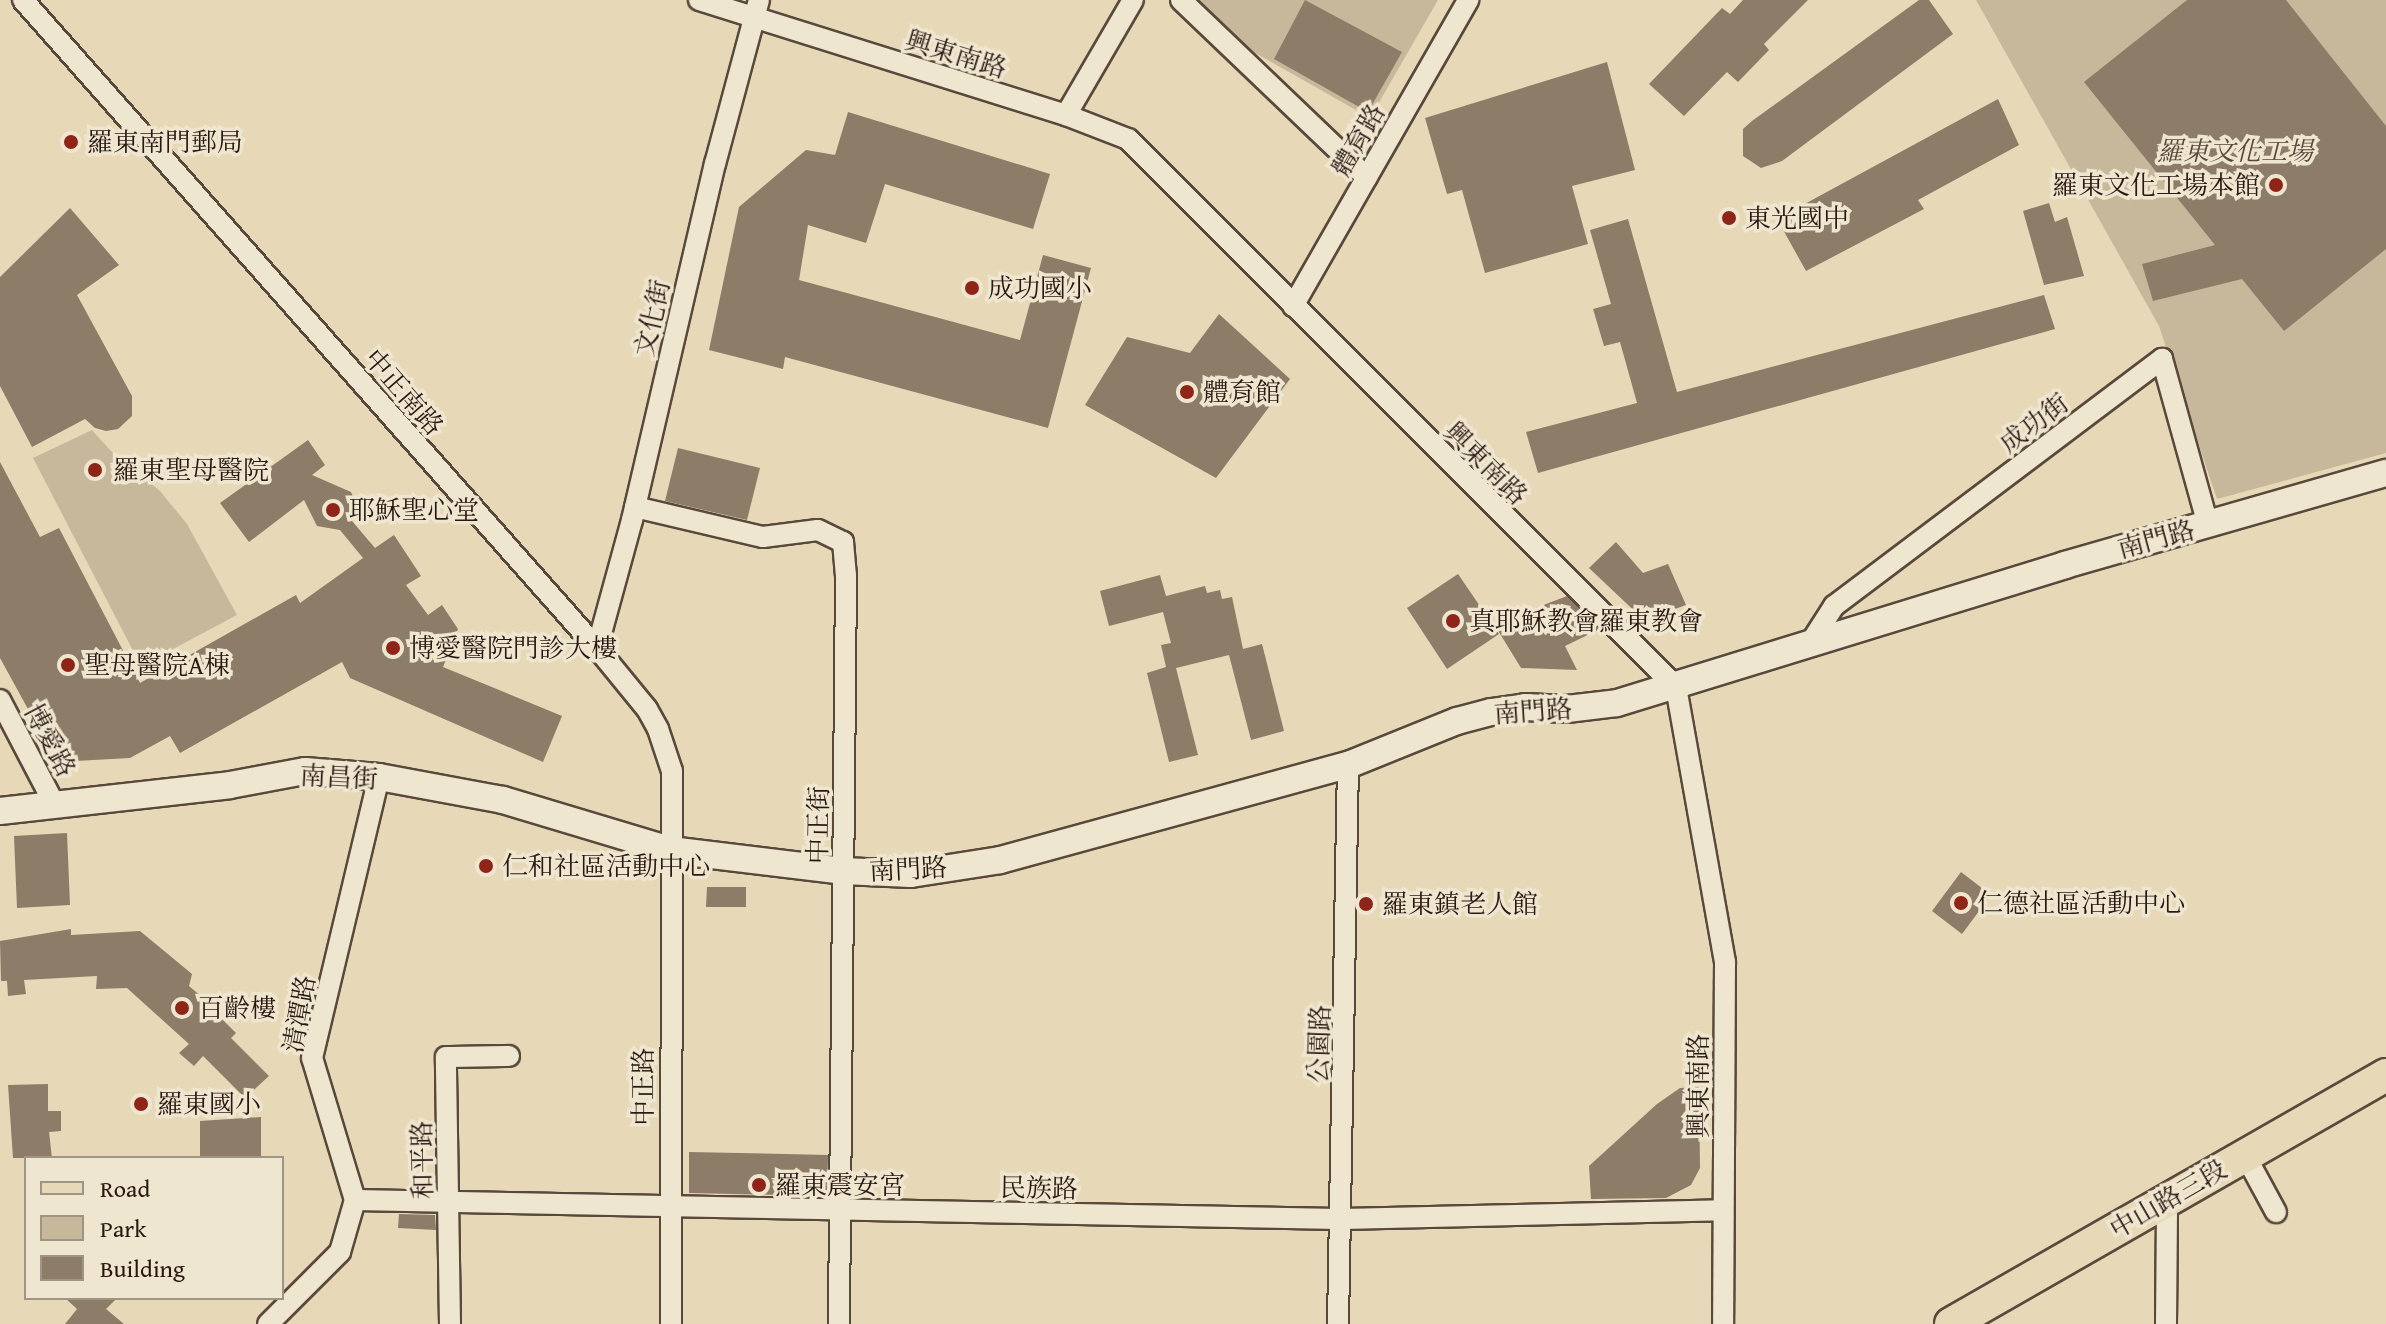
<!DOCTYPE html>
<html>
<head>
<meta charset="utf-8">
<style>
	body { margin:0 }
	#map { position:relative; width:2386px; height:1324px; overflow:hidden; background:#e7d8b7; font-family:"Gentium Book Plus","Noto Serif TC",serif }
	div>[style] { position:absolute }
	.green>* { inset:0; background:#c7b89b }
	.building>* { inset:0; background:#8c7c68 }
	.roads { filter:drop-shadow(2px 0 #59493c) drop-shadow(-2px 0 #59493c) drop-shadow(0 2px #59493c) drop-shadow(0 -2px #59493c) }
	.minor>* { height:20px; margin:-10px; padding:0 10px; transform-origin:10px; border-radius:10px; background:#efe6d0 }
	.tertiary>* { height:26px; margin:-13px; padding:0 13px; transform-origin:13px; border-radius:13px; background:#efe6d0 }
	.primary>* { height:32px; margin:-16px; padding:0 16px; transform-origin:16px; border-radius:16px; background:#e7d8b7 }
	.dots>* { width:22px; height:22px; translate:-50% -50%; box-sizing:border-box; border:4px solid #efe6d0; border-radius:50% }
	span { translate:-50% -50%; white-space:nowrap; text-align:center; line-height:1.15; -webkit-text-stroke:7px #efe6d0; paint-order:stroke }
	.street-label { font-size:26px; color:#2a1913 }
	.poi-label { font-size:26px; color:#2a1913 }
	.left { translate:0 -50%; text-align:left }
	.right { translate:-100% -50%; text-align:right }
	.park-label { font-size:26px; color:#59493c; font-style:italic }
	.legend { position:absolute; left:24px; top:1156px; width:260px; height:144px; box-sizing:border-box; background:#efe6d0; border:2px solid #a09484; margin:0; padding:10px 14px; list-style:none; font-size:24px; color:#2a1913 }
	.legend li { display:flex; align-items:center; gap:16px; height:40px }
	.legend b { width:40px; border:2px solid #a09484 }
</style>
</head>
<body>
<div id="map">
	<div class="green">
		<div style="clip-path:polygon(1193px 0,1438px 0,1370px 118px,1250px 50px)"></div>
		<div style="clip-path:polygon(1976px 0,2386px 0,2386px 453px,2217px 499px,2159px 326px)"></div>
		<div style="clip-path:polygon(92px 430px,110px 450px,160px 491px,187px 524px,237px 615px,141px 666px,33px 458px)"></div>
	</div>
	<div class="building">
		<div style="clip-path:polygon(1305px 0,1402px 52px,1368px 112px,1274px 59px)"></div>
		<div style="clip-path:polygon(1743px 0,1808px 0,1764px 44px,1769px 50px,1738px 82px,1727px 72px,1684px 116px,1649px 84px,1722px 8px,1730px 14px)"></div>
		<div style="clip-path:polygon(1919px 0,1929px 0,1953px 34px,1782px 161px,1761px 168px,1743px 156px,1743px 129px,1752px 121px)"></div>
		<div style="clip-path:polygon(2187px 0,2286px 0,2386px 126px,2386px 249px,2284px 331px,2242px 279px,2153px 301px,2142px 264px,2215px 245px,2084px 82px)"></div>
		<div style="clip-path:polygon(1607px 62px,1635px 170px,1572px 186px,1588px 244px,1485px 273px,1462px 190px,1447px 194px,1425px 118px)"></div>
		<div style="clip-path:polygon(1998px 99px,2019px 145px,1918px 200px,1924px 209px,1806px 271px,1777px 219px)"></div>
		<div style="clip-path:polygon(848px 112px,1050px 174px,1033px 229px,885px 184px,866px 243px,808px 225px,799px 280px,1020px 340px,1043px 255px,1091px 268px,1048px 428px,785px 357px,783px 369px,709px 350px,739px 207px,806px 150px,835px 155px)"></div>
		<div style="clip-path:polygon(2049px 203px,2055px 222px,2067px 217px,2084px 276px,2044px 285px,2023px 211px)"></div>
		<div style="clip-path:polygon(70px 208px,119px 265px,77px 295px,132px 396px,132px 416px,118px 429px,106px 431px,95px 428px,85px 419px,32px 447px,0 386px,0 277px)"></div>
		<div style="clip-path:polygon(1628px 219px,1677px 392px,2044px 295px,2055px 329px,1538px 473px,1526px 432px,1637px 403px,1620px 342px,1604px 346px,1593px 309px,1611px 304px,1590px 230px)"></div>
		<div style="clip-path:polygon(1219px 314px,1290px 379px,1216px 478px,1085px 405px,1127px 337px,1190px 353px)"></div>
		<div style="clip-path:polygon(308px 440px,325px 465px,312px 475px,351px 492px,357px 506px,352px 521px,375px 548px,394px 535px,421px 576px,406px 585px,428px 615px,442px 605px,458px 629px,443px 667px,562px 716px,543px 762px,350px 678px,342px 662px,180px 753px,170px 736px,130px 758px,57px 762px,0 658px,0 462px,40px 537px,59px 528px,140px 683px,296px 595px,300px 603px,363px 558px,340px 530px,317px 526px,304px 500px,249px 542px,220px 503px)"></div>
		<div style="clip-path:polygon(678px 448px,760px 468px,747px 520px,665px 501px)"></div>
		<div style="clip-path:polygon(1616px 542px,1643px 573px,1668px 564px,1686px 605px,1644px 620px,1589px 568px)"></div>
		<div style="clip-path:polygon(1458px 574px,1499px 634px,1447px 669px,1407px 608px)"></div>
		<div style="clip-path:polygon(1160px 575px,1166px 596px,1205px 586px,1207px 593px,1220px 590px,1222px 599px,1232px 597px,1243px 649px,1262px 644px,1284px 731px,1251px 740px,1229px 655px,1176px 668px,1198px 755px,1169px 762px,1147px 673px,1166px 667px,1161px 645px,1171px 643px,1163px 612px,1109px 626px,1100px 591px)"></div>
		<div style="clip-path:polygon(1567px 596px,1600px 629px,1565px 646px,1577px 670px,1521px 668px,1494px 624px)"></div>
		<div style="clip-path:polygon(67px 833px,70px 905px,17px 908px,14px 836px)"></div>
		<div style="clip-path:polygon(1961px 872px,1991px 895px,1962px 934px,1932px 911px)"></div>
		<div style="clip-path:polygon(707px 887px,746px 887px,746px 907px,706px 907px)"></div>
		<div style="clip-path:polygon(71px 929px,71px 935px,140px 931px,192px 974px,189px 986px,223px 1015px,221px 1018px,236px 1033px,231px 1038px,269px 1076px,245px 1098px,203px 1056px,194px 1066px,179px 1053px,189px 1044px,127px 988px,96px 989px,97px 976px,24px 980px,26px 994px,8px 996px,7px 981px,1px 981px,0 941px)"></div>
		<div style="clip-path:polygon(48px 1084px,48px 1111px,61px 1111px,61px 1131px,49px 1132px,52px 1158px,13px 1158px,8px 1085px)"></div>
		<div style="clip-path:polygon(1699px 1087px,1700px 1168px,1691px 1185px,1666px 1198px,1591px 1199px,1589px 1166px,1657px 1104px,1680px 1088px)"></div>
		<div style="clip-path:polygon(261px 1117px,261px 1158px,200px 1158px,200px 1121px)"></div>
		<div style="clip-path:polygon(689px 1152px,828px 1155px,827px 1196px,689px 1193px)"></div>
		<div style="clip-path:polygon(399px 1214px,435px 1215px,436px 1230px,398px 1228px)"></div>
		<div style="clip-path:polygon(65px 1298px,117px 1298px,106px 1309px,124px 1324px,65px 1324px,77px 1309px)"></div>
	</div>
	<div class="roads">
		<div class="minor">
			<div style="left:23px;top:0;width:866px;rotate:48.47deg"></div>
			<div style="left:597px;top:648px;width:79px;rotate:50.7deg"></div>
			<div style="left:647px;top:709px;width:23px;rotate:61deg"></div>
			<div style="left:658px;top:729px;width:44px;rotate:71.6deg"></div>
			<div style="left:672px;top:771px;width:553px;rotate:90.1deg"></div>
			<div style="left:699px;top:0;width:385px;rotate:17.4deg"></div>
			<div style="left:1066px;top:115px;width:66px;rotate:21.2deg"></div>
			<div style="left:1128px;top:139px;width:775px;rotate:45deg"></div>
			<div style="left:1676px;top:687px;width:279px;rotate:79.9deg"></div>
			<div style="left:1725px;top:962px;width:362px;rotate:90.3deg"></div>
			<div style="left:1181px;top:0;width:257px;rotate:43.7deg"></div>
			<div style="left:1066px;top:115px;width:133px;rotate:-59.8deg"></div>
			<div style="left:1293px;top:306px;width:353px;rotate:-60.2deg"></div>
			<div style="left:635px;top:507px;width:131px;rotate:13.2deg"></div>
			<div style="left:763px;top:537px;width:55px;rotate:-7.3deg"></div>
			<div style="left:818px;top:530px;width:28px;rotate:26deg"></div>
			<div style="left:843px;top:542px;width:33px;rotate:85deg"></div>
			<div style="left:846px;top:575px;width:749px;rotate:90.54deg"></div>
			<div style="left:1811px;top:642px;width:43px;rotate:-57.4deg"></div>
			<div style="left:1834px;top:606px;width:411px;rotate:-37deg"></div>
			<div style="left:2162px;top:359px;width:172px;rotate:74.5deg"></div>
			<div style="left:597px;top:648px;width:133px;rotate:-74.7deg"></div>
			<div style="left:632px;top:520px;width:366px;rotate:-76.9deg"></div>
			<div style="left:715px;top:164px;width:170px;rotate:-75deg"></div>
			<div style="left:0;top:700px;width:119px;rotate:62.4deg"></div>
			<div style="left:2245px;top:1155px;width:65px;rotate:61.5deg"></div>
			<div style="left:355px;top:1200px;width:984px;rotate:1.11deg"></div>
			<div style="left:1339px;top:1219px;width:384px;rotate:-1.3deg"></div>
			<div style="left:268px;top:1324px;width:102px;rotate:-45deg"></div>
			<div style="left:340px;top:1252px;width:54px;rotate:-73.9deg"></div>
			<div style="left:355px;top:1200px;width:148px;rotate:-106.8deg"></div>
			<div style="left:312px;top:1058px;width:289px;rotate:-76.6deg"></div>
			<div style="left:450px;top:1324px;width:267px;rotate:-90.9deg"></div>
			<div style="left:446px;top:1057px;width:63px;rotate:-0.9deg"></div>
			<div style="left:1338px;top:1324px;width:559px;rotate:-88.98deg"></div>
			<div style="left:2166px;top:1324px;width:123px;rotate:-89.5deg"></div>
		</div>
		<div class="tertiary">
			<div style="left:0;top:811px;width:231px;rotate:-6.4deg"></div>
			<div style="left:230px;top:785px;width:76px;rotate:-10.6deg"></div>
			<div style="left:305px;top:771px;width:74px;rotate:4.6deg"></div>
			<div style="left:379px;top:777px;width:126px;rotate:10.5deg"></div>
			<div style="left:503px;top:800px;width:174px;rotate:16.7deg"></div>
			<div style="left:670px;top:850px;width:174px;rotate:6.9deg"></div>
			<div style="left:843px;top:871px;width:68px;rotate:2.5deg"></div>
			<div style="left:911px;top:874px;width:90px;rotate:-8.9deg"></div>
			<div style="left:1000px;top:860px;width:361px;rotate:-15.3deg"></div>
			<div style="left:1348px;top:765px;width:118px;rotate:-22deg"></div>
			<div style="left:1457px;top:721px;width:35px;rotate:-15deg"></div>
			<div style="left:1491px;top:712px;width:34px;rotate:-8deg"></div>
			<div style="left:1525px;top:707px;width:42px;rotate:2.7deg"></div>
			<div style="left:1567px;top:709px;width:50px;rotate:-6.8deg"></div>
			<div style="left:1617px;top:703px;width:469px;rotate:-17.1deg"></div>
			<div style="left:2065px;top:565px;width:334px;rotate:-16deg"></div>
		</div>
		<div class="primary">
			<div style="left:1951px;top:1324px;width:501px;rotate:-29.79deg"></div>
		</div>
	</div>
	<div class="dots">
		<div style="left:71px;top:142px;background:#8f2418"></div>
		<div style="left:2276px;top:185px;background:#8f2418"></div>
		<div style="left:1729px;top:218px;background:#8f2418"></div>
		<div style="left:972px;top:288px;background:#8f2418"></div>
		<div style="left:1187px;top:392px;background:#8f2418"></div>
		<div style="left:95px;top:470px;background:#8f2418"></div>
		<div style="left:333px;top:510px;background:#8f2418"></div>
		<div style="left:1453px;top:621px;background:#8f2418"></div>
		<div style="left:393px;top:648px;background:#8f2418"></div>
		<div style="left:68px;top:665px;background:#8f2418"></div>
		<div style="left:486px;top:866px;background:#8f2418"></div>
		<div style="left:1961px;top:903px;background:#8f2418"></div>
		<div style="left:1366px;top:904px;background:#8f2418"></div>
		<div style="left:182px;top:1008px;background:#8f2418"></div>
		<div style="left:141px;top:1104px;background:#8f2418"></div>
		<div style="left:759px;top:1185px;background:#8f2418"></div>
	</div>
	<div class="street-label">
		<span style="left:956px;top:54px;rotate:17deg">興東南路</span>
		<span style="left:1358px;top:140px;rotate:-60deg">體育路</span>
		<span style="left:652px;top:318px;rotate:-77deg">文化街</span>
		<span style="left:404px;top:392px;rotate:49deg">中正南路</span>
		<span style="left:2034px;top:423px;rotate:-37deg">成功街</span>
		<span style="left:1486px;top:463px;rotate:45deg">興東南路</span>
		<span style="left:2156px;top:539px;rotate:-15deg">南門路</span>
		<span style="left:1533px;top:711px;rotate:-4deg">南門路</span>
		<span style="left:50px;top:740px;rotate:62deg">博愛路</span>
		<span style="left:339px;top:777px;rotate:3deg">南昌街</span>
		<span style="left:818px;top:825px;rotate:-89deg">中正街</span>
		<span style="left:908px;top:869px;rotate:-3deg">南門路</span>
		<span style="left:299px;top:1014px;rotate:-80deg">清潭路</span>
		<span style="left:1319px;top:1044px;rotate:-88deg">公園路</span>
		<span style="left:1698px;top:1086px;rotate:-90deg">興東南路</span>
		<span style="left:643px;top:1087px;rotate:-90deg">中正路</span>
		<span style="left:422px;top:1160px;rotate:-91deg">和平路</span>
		<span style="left:1039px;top:1188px;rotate:1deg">民族路</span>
		<span style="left:2168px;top:1199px;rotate:-30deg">中山路三段</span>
	</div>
	<div class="poi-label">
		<span class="left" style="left:87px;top:142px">羅東南門郵局</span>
		<span class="right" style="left:2260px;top:185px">羅東文化工場本館</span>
		<span class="left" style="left:1745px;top:218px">東光國中</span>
		<span class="left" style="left:988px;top:288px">成功國小</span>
		<span class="left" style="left:1203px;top:392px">體育館</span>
		<span class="left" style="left:113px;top:470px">羅東聖母醫院</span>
		<span class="left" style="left:349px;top:510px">耶穌聖心堂</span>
		<span class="left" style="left:1469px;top:621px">真耶穌教會羅東教會</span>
		<span class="left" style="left:409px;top:648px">博愛醫院門診大樓</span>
		<span class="left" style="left:84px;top:665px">聖母醫院A棟</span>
		<span class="left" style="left:502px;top:866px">仁和社區活動中心</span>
		<span class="left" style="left:1977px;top:903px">仁德社區活動中心</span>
		<span class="left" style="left:1382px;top:904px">羅東鎮老人館</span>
		<span class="left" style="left:198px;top:1008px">百齡樓</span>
		<span class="left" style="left:157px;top:1104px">羅東國小</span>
		<span class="left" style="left:775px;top:1185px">羅東震安宮</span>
	</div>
	<div class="park-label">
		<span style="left:2235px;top:151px">羅東文化工場</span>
	</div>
	<ul class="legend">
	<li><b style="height:10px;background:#e7d8b7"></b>Road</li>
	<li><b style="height:22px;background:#c7b89b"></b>Park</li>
	<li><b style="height:22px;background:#8c7c68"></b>Building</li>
	</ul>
</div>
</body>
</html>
